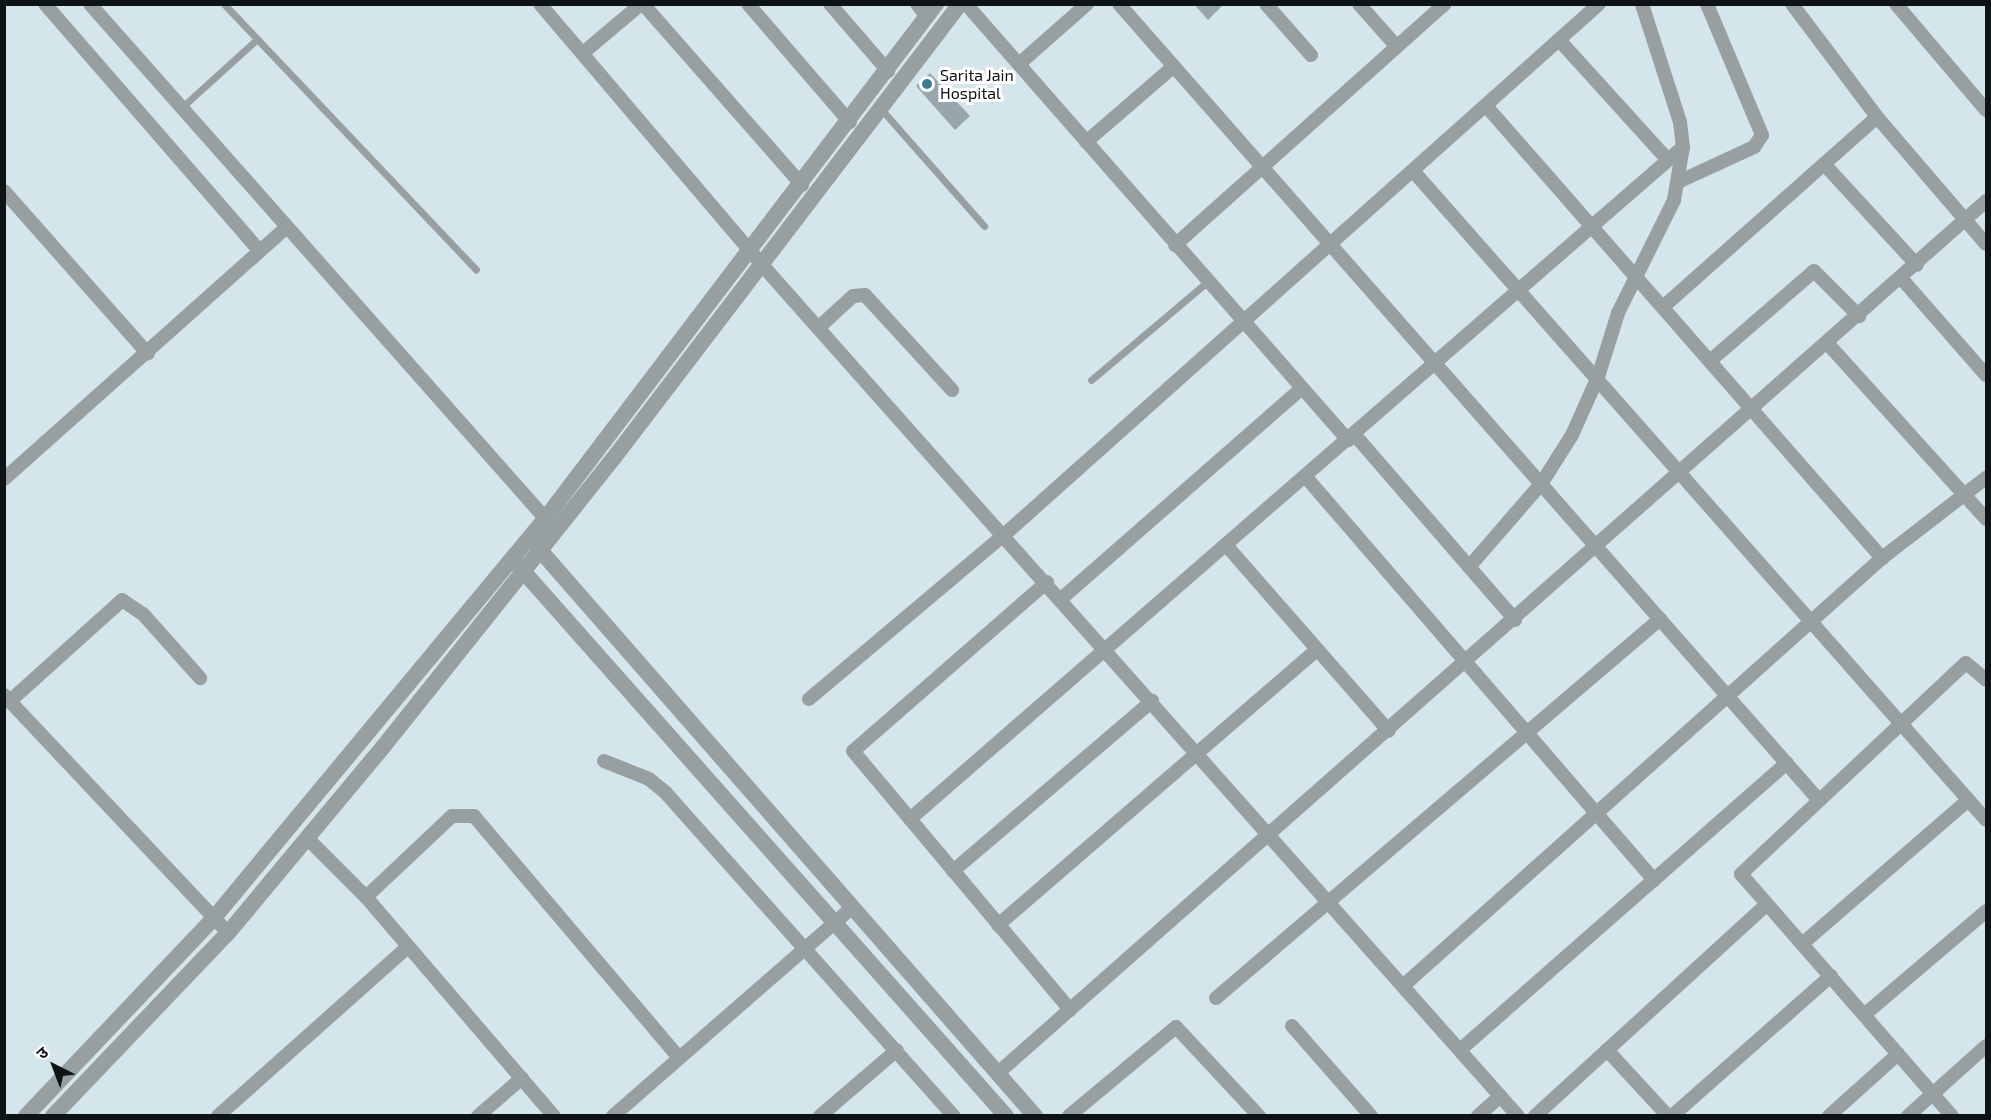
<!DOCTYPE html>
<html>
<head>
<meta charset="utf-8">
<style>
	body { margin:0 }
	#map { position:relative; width:1991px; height:1120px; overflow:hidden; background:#d5e5ec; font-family:"Exo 2","Noto Sans Devanagari",sans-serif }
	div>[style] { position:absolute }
	.building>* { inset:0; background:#97a6ad }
	.service>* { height:7px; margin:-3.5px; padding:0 3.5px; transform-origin:3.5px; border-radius:3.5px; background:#989fa1 }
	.minor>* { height:14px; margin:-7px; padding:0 7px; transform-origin:7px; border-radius:7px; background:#989fa1 }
	.tertiary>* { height:16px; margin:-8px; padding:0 8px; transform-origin:8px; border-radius:8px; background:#989fa1 }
	.dots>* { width:16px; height:16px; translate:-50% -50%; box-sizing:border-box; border:3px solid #fff; border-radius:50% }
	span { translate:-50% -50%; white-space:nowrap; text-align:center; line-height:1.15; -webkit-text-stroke:6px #fff; paint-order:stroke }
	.poi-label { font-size:16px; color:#0e1315 }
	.left { translate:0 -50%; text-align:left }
	.frame { position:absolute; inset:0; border:6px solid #0e1315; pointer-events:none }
	.north { position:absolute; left:24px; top:1036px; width:60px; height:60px; -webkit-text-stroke:4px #fff; paint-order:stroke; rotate:318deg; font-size:16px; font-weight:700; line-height:24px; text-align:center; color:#0e1315 }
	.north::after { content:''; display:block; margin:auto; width:21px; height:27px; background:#0e1315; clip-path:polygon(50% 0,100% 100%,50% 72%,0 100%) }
</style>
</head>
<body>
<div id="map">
	<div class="building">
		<div style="clip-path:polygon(1194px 4px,1224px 4px,1208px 20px)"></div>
		<div style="clip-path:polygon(930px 73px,970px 116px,955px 130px,916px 86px)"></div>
	</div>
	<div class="service">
		<div style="left:224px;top:4px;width:366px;rotate:46.5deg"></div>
		<div style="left:181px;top:108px;width:103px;rotate:-42.2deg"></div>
		<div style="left:881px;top:109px;width:156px;rotate:48.6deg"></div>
		<div style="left:1091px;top:380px;width:153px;rotate:-40.2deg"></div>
	</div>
	<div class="minor">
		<div style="left:45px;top:4px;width:327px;rotate:49deg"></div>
		<div style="left:90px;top:4px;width:697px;rotate:48.49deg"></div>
		<div style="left:540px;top:4px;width:344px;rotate:49.6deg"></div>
		<div style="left:763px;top:266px;width:1137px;rotate:48.39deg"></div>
		<div style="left:643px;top:4px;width:241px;rotate:48.7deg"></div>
		<div style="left:748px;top:4px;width:156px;rotate:49.2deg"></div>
		<div style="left:830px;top:4px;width:89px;rotate:49.1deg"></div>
		<div style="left:917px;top:4px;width:16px;rotate:52deg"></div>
		<div style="left:966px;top:4px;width:580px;rotate:48.78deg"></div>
		<div style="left:1119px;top:4px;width:1059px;rotate:48.68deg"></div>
		<div style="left:1266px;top:4px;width:68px;rotate:48.6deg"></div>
		<div style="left:1359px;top:4px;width:57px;rotate:48.5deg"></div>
		<div style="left:1792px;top:4px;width:141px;rotate:53deg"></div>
		<div style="left:1877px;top:117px;width:167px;rotate:49.4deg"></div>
		<div style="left:1896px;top:4px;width:139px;rotate:49.7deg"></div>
		<div style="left:1560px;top:41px;width:159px;rotate:47.8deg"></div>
		<div style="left:583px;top:53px;width:76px;rotate:-40.2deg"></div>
		<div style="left:1019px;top:64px;width:91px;rotate:-41.4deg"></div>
		<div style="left:1487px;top:107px;width:600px;rotate:48.79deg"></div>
		<div style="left:1086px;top:142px;width:116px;rotate:-40.8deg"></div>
		<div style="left:1824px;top:164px;width:137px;rotate:47.4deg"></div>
		<div style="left:1414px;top:172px;width:864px;rotate:48.56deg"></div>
		<div style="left:1678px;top:182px;width:84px;rotate:-24.7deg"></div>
		<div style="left:1754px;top:147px;width:14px;rotate:-56deg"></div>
		<div style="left:1762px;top:135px;width:142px;rotate:-112.8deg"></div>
		<div style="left:4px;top:191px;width:217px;rotate:48.5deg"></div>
		<div style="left:1175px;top:245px;width:362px;rotate:-41.8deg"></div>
		<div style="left:1901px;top:278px;width:129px;rotate:48.8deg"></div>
		<div style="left:1663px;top:307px;width:286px;rotate:-41.6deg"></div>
		<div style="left:818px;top:328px;width:47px;rotate:-42.4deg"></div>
		<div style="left:853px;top:296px;width:12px;rotate:-5deg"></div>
		<div style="left:865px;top:295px;width:129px;rotate:47.5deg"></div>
		<div style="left:1828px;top:344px;width:236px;rotate:47.9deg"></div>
		<div style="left:1711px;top:360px;width:136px;rotate:-40.8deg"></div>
		<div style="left:1814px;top:271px;width:64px;rotate:45deg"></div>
		<div style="left:1354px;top:434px;width:246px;rotate:49.1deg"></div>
		<div style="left:1305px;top:476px;width:534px;rotate:49.18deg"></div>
		<div style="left:4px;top:479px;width:379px;rotate:-41.7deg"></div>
		<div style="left:1226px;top:545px;width:247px;rotate:48.8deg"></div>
		<div style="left:1469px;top:567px;width:110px;rotate:-49.1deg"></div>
		<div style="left:1541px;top:484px;width:58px;rotate:-57.7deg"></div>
		<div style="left:1572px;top:435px;width:64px;rotate:-65.9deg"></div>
		<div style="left:1598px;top:377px;width:67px;rotate:-72.6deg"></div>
		<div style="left:1618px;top:313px;width:126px;rotate:-63.6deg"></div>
		<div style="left:1674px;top:200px;width:54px;rotate:-80.4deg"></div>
		<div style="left:1683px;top:147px;width:25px;rotate:-97deg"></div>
		<div style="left:1680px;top:122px;width:124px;rotate:-107.9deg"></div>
		<div style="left:1047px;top:582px;width:257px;rotate:138.9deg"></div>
		<div style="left:853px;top:751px;width:338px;rotate:50deg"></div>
		<div style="left:1061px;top:599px;width:320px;rotate:-41.2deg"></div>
		<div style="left:4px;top:695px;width:327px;rotate:46.7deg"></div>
		<div style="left:809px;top:699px;width:255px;rotate:-40.1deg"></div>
		<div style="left:1004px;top:535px;width:797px;rotate:-41.75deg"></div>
		<div style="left:10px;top:701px;width:151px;rotate:-42deg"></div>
		<div style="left:122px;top:600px;width:25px;rotate:34deg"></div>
		<div style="left:143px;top:614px;width:86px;rotate:48.3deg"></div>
		<div style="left:604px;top:761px;width:48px;rotate:21.8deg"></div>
		<div style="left:649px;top:779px;width:21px;rotate:39deg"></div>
		<div style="left:665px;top:792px;width:434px;rotate:48.3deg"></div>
		<div style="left:910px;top:819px;width:1024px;rotate:-41deg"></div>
		<div style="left:308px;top:839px;width:82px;rotate:45deg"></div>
		<div style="left:366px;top:897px;width:289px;rotate:49.4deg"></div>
		<div style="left:953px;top:871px;width:262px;rotate:-40.5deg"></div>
		<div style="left:366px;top:897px;width:118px;rotate:-43.3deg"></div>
		<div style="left:452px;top:816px;width:22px"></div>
		<div style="left:474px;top:816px;width:317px;rotate:49.7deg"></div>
		<div style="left:998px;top:925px;width:421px;rotate:-40.8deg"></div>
		<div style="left:1802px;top:944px;width:220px;rotate:-40.9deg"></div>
		<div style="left:1403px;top:986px;width:642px;rotate:-41.78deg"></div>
		<div style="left:1882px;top:558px;width:131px;rotate:-37.6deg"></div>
		<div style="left:1216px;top:998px;width:584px;rotate:-40.48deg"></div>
		<div style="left:1864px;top:1015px;width:160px;rotate:-40.4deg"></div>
		<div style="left:1292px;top:1026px;width:120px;rotate:48.7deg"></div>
		<div style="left:1460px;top:1050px;width:435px;rotate:-41.3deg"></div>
		<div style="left:1607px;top:1050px;width:90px;rotate:47.3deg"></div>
		<div style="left:998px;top:1073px;width:1318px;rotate:-41.43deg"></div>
		<div style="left:218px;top:1116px;width:254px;rotate:-41.7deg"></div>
		<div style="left:478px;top:1116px;width:58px;rotate:-40.8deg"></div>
		<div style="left:613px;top:1116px;width:318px;rotate:-41.1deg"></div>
		<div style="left:820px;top:1116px;width:101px;rotate:-40.6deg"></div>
		<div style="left:1069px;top:1116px;width:139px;rotate:-39.8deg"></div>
		<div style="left:1176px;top:1027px;width:122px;rotate:47deg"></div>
		<div style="left:1478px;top:1116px;width:30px;rotate:-42deg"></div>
		<div style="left:1535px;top:1116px;width:314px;rotate:-42.4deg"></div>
		<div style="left:1672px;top:1116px;width:212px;rotate:-41.4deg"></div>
		<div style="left:1829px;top:1116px;width:93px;rotate:-41.9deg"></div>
		<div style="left:1908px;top:1116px;width:105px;rotate:-41.9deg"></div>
		<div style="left:1952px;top:1116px;width:321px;rotate:-131.1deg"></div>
		<div style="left:1741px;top:874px;width:308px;rotate:-43.2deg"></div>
		<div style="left:1966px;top:663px;width:26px;rotate:40deg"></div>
	</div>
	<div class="tertiary">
		<div style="left:532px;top:541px;width:764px;rotate:48.82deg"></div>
		<div style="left:515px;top:562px;width:740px;rotate:48.45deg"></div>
		<div style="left:26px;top:1116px;width:272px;rotate:-46.5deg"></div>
		<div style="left:213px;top:919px;width:520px;rotate:-50.31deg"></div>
		<div style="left:545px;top:519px;width:647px;rotate:-52.79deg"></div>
		<div style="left:53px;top:1116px;width:253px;rotate:-46.3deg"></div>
		<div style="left:228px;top:933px;width:242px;rotate:-50.2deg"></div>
		<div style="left:383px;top:747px;width:369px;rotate:-51.4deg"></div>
		<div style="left:613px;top:459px;width:572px;rotate:-52.67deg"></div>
	</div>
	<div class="dots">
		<div style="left:927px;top:84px;background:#3c7a90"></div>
	</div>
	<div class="poi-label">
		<span class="left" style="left:940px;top:84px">Sarita Jain<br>Hospital</span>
	</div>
	<div class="frame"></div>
	<div class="north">उ</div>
</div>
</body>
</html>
